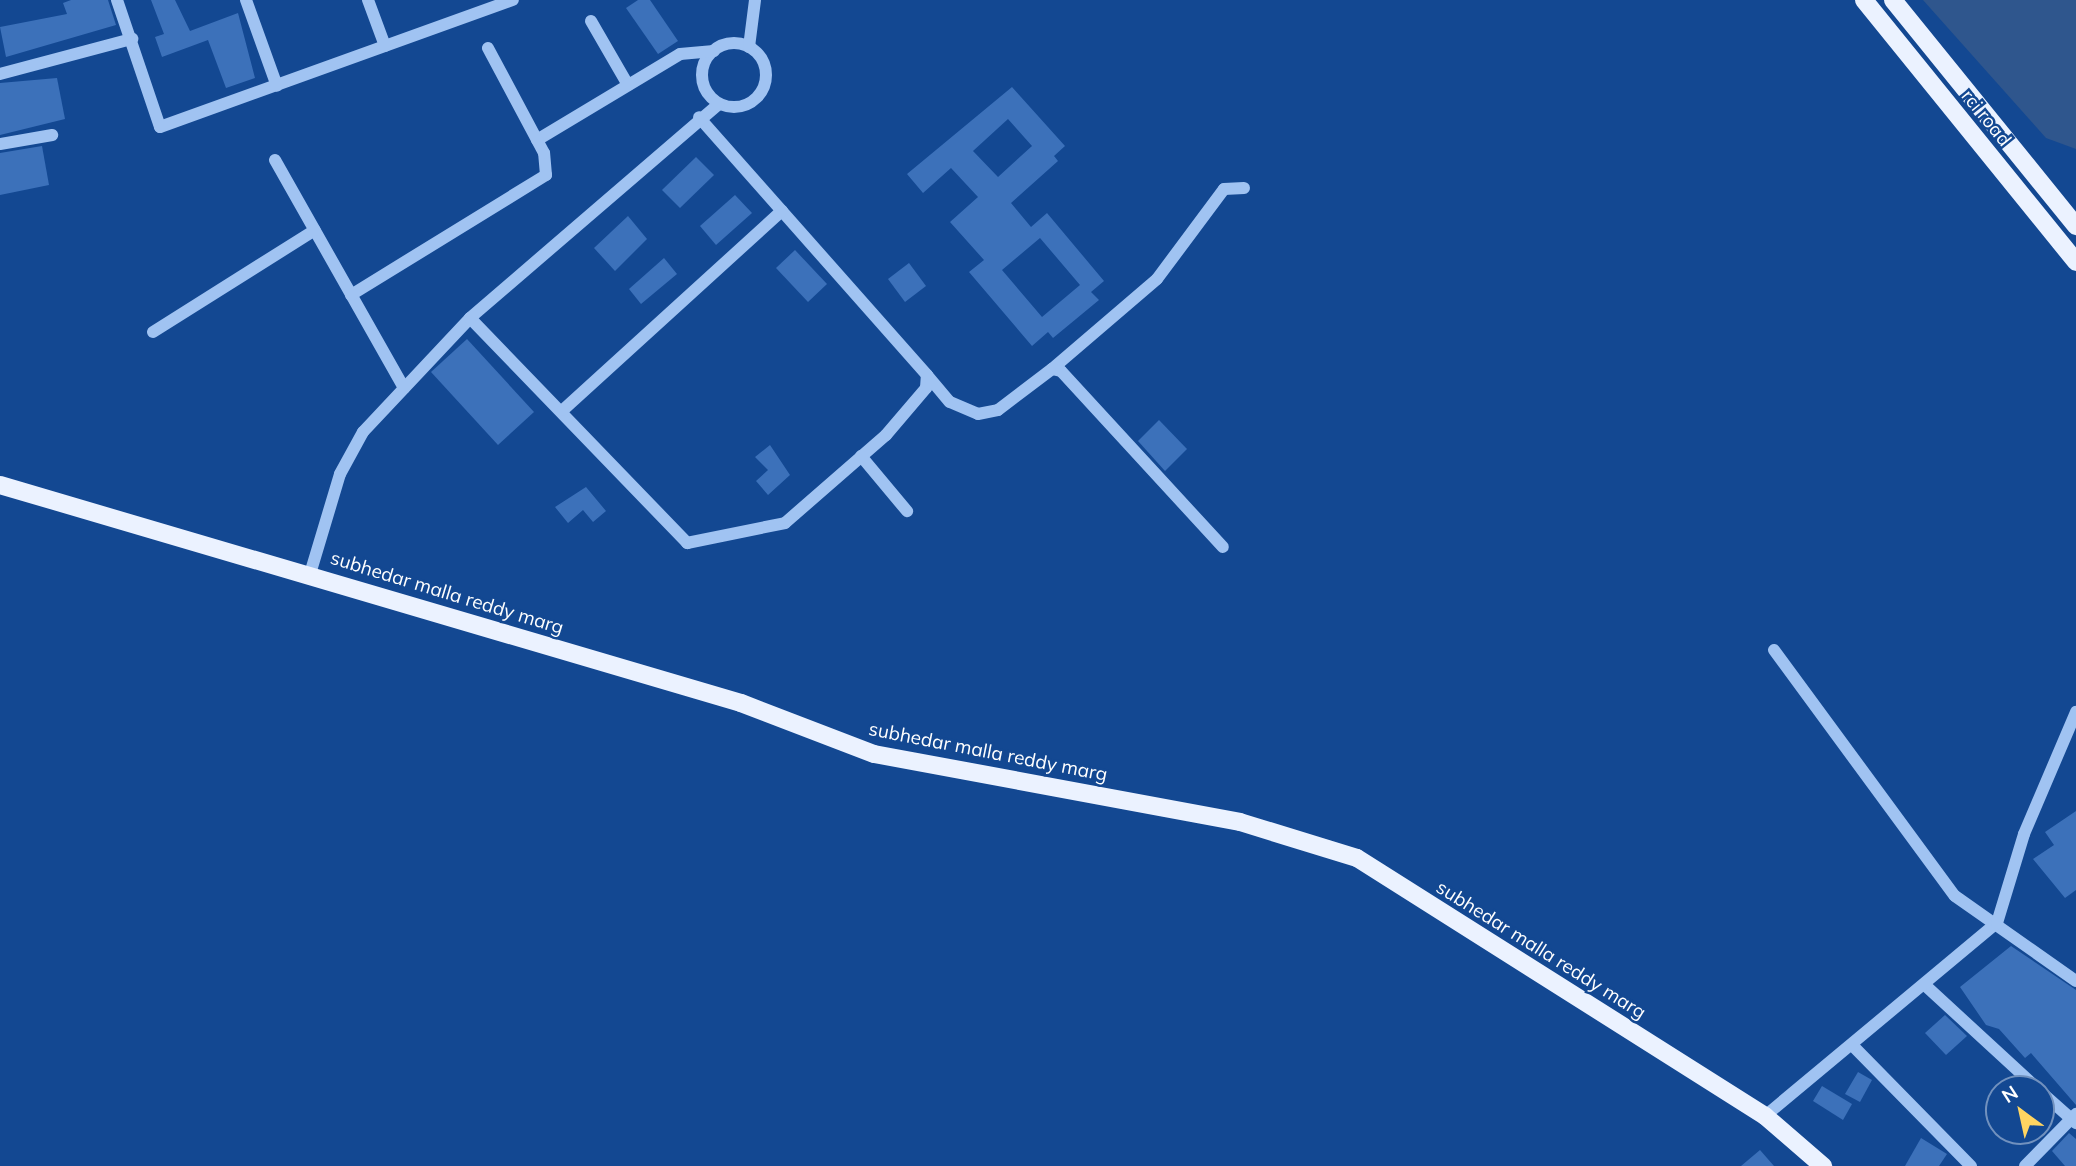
<!DOCTYPE html>
<html>
<head>
<meta charset="utf-8">
<style>
	body { margin:0 }
	#map { position:relative; width:2076px; height:1166px; overflow:hidden; background:#134892; font-family:Mulish,sans-serif }
	div>[style] { position:absolute }
	.water>* { inset:0; background:#2f568d }
	.building>* { inset:0; background:#3c71ba }
	.minor>* { height:12px; margin:-6px; padding:0 6px; transform-origin:6px; border-radius:6px; background:#a0c3f2 }
	.minor>.ring { margin:-6px; padding:0; box-sizing:content-box; background:none; border:12px solid #a0c3f2; border-radius:50% }
	.major>* { height:18px; margin:-9px; padding:0 9px; transform-origin:9px; border-radius:9px; background:#ebf2ff }
	span { translate:-50% -50%; white-space:nowrap; text-align:center; line-height:1.15; -webkit-text-stroke:5px #134892; paint-order:stroke }
	.street-label { font-size:19px; color:#fff }
	.north { position:absolute; left:1985px; top:1075px; width:70px; height:70px; box-sizing:border-box; background:#134892; border:2px solid #7191be; border-radius:50%; rotate:327deg; font-size:19px; font-weight:700; line-height:28px; text-align:center; color:#fff }
	.north::after { content:''; display:block; margin:auto; width:24px; height:32px; background:#ffd561; clip-path:polygon(50% 0,100% 100%,50% 72%,0 100%) }
</style>
</head>
<body>
<div id="map">
	<div class="water">
		<div style="clip-path:polygon(1923px 0,2076px 0,2076px 149px,2046px 138px)"></div>
	</div>
	<div class="building">
		<div style="clip-path:polygon(71px 0,108px 0,116px 25px,6px 57px,0 27px,67px 14px,63px 3px)"></div>
		<div style="clip-path:polygon(151px 0,175px 0,190px 31px,238px 13px,255px 78px,226px 88px,208px 40px,162px 57px,155px 37px,164px 34px)"></div>
		<div style="clip-path:polygon(638px 0,650px 0,678px 41px,658px 54px,626px 8px)"></div>
		<div style="clip-path:polygon(57px 78px,65px 119px,0 135px,0 83px)"></div>
		<div style="clip-path:polygon(evenodd,1012px 87px,1065px 146px,1054px 156px,1058px 161px,1011px 203px,1031px 227px,1047px 213px,1104px 281px,1091px 292px,1099px 300px,1053px 338px,1048px 332px,1032px 346px,969px 272px,984px 260px,950px 222px,978px 197px,951px 168px,923px 193px,907px 174px,1012px 87px,1008px 119px,1032px 146px,998px 177px,973px 151px,1008px 119px,1012px 87px,1040px 238px,1080px 285px,1042px 317px,1002px 270px,1040px 238px)"></div>
		<div style="clip-path:polygon(42px 146px,49px 185px,0 195px,0 153px)"></div>
		<div style="clip-path:polygon(696px 157px,714px 175px,680px 208px,662px 190px)"></div>
		<div style="clip-path:polygon(735px 195px,752px 213px,716px 245px,700px 226px)"></div>
		<div style="clip-path:polygon(628px 216px,647px 239px,615px 271px,594px 248px)"></div>
		<div style="clip-path:polygon(795px 250px,827px 284px,808px 302px,776px 268px)"></div>
		<div style="clip-path:polygon(664px 258px,677px 274px,641px 304px,629px 289px)"></div>
		<div style="clip-path:polygon(909px 263px,926px 286px,905px 302px,888px 279px)"></div>
		<div style="clip-path:polygon(467px 339px,534px 412px,498px 445px,431px 372px)"></div>
		<div style="clip-path:polygon(1159px 420px,1187px 449px,1165px 471px,1138px 441px)"></div>
		<div style="clip-path:polygon(770px 445px,790px 475px,768px 495px,756px 481px,768px 470px,755px 457px)"></div>
		<div style="clip-path:polygon(586px 487px,606px 511px,593px 522px,583px 510px,568px 523px,555px 507px)"></div>
		<div style="clip-path:polygon(2076px 811px,2076px 890px,2065px 898px,2033px 859px,2054px 845px,2045px 832px)"></div>
		<div style="clip-path:polygon(2011px 946px,2076px 990px,2076px 1105px,2031px 1053px,2025px 1058px,1999px 1029px,1986px 1025px,1960px 987px)"></div>
		<div style="clip-path:polygon(1945px 1015px,1967px 1036px,1946px 1055px,1925px 1033px)"></div>
		<div style="clip-path:polygon(1858px 1072px,1872px 1080px,1860px 1102px,1845px 1094px)"></div>
		<div style="clip-path:polygon(1822px 1086px,1852px 1104px,1843px 1120px,1813px 1101px)"></div>
		<div style="clip-path:polygon(2069px 1133px,2076px 1139px,2076px 1166px,2065px 1166px,2052px 1151px)"></div>
		<div style="clip-path:polygon(1921px 1138px,1947px 1154px,1939px 1166px,1905px 1166px)"></div>
		<div style="clip-path:polygon(1760px 1150px,1774px 1166px,1741px 1166px)"></div>
	</div>
	<div class="minor">
		<div style="left:117px;top:0;width:134px;rotate:71.3deg"></div>
		<div style="left:160px;top:127px;width:375px;rotate:-19.8deg"></div>
		<div style="left:246px;top:0;width:91px;rotate:70.2deg"></div>
		<div style="left:368px;top:0;width:49px;rotate:69.7deg"></div>
		<div style="left:591px;top:21px;width:74px;rotate:60deg"></div>
		<div class="ring" style="left:702px;top:43px;width:52px;height:52px"></div>
		<div style="left:749px;top:47px;width:47px;rotate:-82.7deg"></div>
		<div style="left:0;top:74px;width:137px;rotate:-14.9deg"></div>
		<div style="left:537px;top:140px;width:167px;rotate:-31deg"></div>
		<div style="left:680px;top:54px;width:34px;rotate:-5deg"></div>
		<div style="left:0;top:144px;width:53px;rotate:-9.8deg"></div>
		<div style="left:275px;top:160px;width:262px;rotate:60.5deg"></div>
		<div style="left:351px;top:295px;width:229px;rotate:-31.6deg"></div>
		<div style="left:546px;top:175px;width:22px;rotate:-95deg"></div>
		<div style="left:544px;top:153px;width:119px;rotate:-118.1deg"></div>
		<div style="left:470px;top:318px;width:313px;rotate:46deg"></div>
		<div style="left:687px;top:543px;width:100px;rotate:-11.5deg"></div>
		<div style="left:785px;top:523px;width:134px;rotate:-41.1deg"></div>
		<div style="left:886px;top:435px;width:62px;rotate:-49.6deg"></div>
		<div style="left:926px;top:388px;width:13px;rotate:-86deg"></div>
		<div style="left:927px;top:375px;width:344px;rotate:-131.5deg"></div>
		<div style="left:153px;top:332px;width:191px;rotate:-32.2deg"></div>
		<div style="left:1052px;top:369px;width:138px;rotate:-40.6deg"></div>
		<div style="left:1157px;top:279px;width:112px;rotate:-53.3deg"></div>
		<div style="left:1224px;top:189px;width:20px;rotate:-3deg"></div>
		<div style="left:927px;top:375px;width:35px;rotate:50deg"></div>
		<div style="left:950px;top:402px;width:30px;rotate:23deg"></div>
		<div style="left:978px;top:414px;width:20px;rotate:-11deg"></div>
		<div style="left:998px;top:410px;width:68px;rotate:-37.2deg"></div>
		<div style="left:1052px;top:369px;width:9px;rotate:13deg"></div>
		<div style="left:1061px;top:371px;width:239px;rotate:47.4deg"></div>
		<div style="left:563px;top:410px;width:296px;rotate:-42.3deg"></div>
		<div style="left:861px;top:456px;width:72px;rotate:50.1deg"></div>
		<div style="left:310px;top:574px;width:104px;rotate:-73.3deg"></div>
		<div style="left:340px;top:474px;width:48px;rotate:-61.3deg"></div>
		<div style="left:363px;top:432px;width:156px;rotate:-46.8deg"></div>
		<div style="left:470px;top:318px;width:328px;rotate:-40.7deg"></div>
		<div style="left:1774px;top:650px;width:305px;rotate:53.7deg"></div>
		<div style="left:1955px;top:896px;width:148px;rotate:35.1deg"></div>
		<div style="left:1927px;top:987px;width:151px;rotate:42.6deg"></div>
		<div style="left:1854px;top:1047px;width:167px;rotate:45.5deg"></div>
		<div style="left:2041px;top:1092px;width:47px;rotate:41.5deg"></div>
		<div style="left:1765px;top:1116px;width:302px;rotate:-39.8deg"></div>
		<div style="left:1997px;top:923px;width:93px;rotate:-73.1deg"></div>
		<div style="left:2024px;top:834px;width:133px;rotate:-66.9deg"></div>
		<div style="left:2025px;top:1166px;width:73px;rotate:-45.6deg"></div>
	</div>
	<div class="major">
		<div style="left:1864px;top:0;width:337px;rotate:51deg"></div>
		<div style="left:1893px;top:0;width:291px;rotate:51deg"></div>
		<div style="left:0;top:485px;width:772px;rotate:16.39deg"></div>
		<div style="left:741px;top:703px;width:142px;rotate:21deg"></div>
		<div style="left:874px;top:754px;width:372px;rotate:10.5deg"></div>
		<div style="left:1240px;top:822px;width:122px;rotate:17.1deg"></div>
		<div style="left:1357px;top:858px;width:483px;rotate:32.3deg"></div>
		<div style="left:1765px;top:1116px;width:77px;rotate:40.8deg"></div>
	</div>
	<div class="street-label">
		<span style="left:1986px;top:118px;rotate:51deg">rci road</span>
		<span style="left:447px;top:593px;rotate:17deg">subhedar malla reddy marg</span>
		<span style="left:988px;top:752px;rotate:11deg">subhedar malla reddy marg</span>
		<span style="left:1541px;top:950px;rotate:32deg">subhedar malla reddy marg</span>
	</div>
	<div class="north">N</div>
</div>
</body>
</html>
